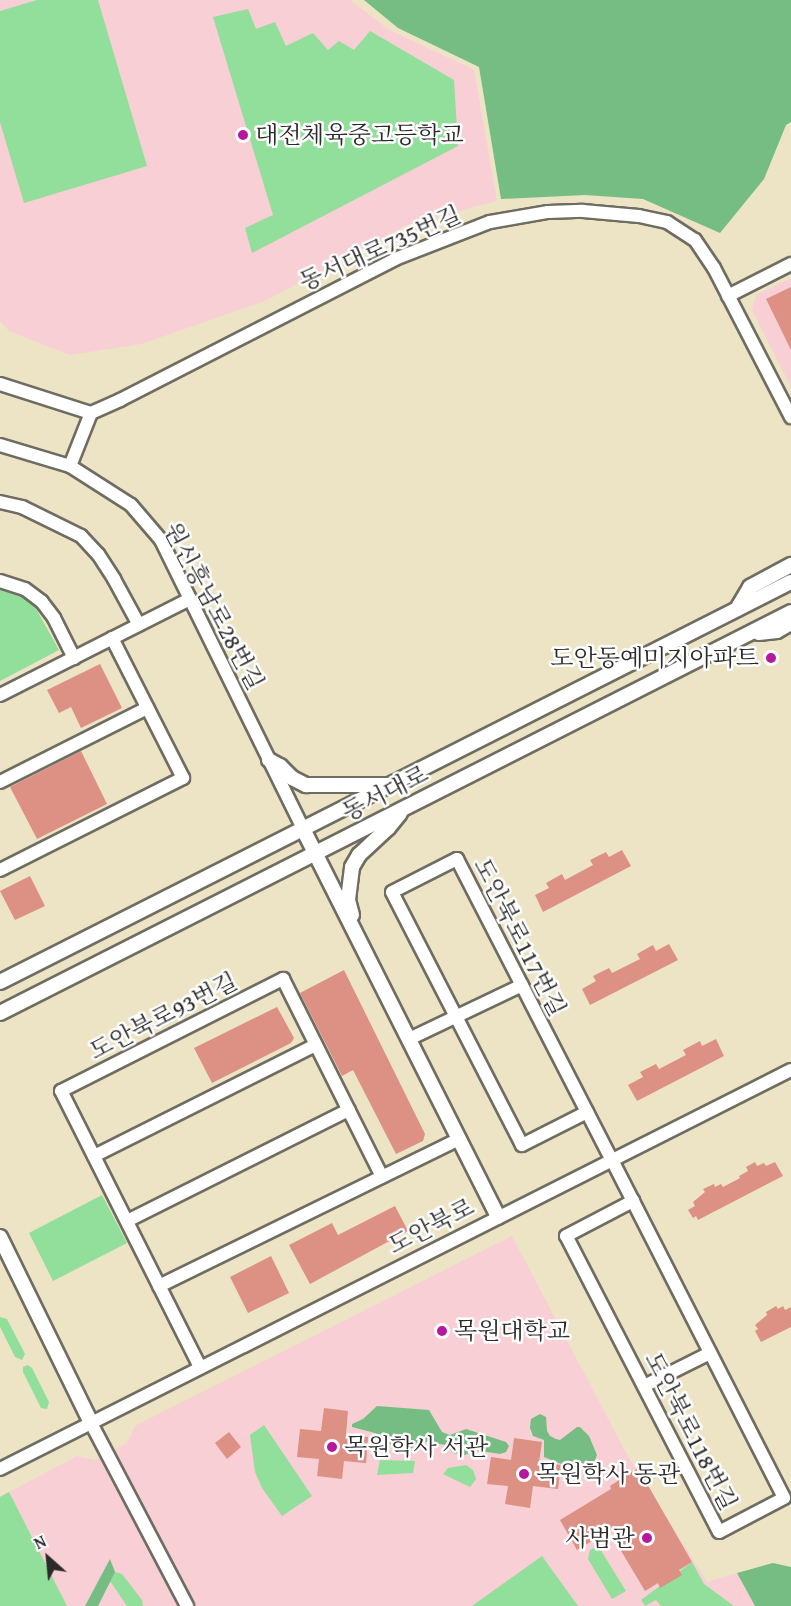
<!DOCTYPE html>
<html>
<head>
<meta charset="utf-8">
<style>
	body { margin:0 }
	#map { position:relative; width:791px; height:1606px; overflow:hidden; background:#ece4c5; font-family:"Gentium Book Plus","Noto Serif KR",serif }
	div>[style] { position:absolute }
	.built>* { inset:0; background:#f7cfd4 }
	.green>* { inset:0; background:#92de9b }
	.forest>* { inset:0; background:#75bd83 }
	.building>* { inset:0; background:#dd9084 }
	.roads { filter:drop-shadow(2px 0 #6f6c61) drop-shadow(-2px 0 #6f6c61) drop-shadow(0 2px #6f6c61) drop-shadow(0 -2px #6f6c61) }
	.minor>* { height:12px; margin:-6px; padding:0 6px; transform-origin:6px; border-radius:6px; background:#fff }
	.tertiary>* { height:14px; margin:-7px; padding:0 7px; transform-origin:7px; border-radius:7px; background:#fff }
	.dots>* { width:16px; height:16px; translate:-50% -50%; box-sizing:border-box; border:3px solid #fff; border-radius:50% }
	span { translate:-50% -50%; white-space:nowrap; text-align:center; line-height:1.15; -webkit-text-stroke:5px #fff; paint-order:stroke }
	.poi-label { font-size:24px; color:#2b2b2b }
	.left { translate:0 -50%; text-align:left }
	.right { translate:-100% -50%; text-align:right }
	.street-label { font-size:24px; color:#2b2b2b }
	.north { position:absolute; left:18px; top:1528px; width:60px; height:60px; -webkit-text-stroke:4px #fff; paint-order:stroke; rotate:333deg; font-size:16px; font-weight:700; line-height:24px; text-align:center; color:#2b2b2b }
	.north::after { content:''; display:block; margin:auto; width:21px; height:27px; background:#2b2b2b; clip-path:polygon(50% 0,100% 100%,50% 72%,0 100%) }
</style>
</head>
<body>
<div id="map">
	<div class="built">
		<div style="clip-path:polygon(0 0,350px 0,388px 29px,474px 70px,497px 201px,409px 224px,265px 301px,141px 344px,70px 355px,9px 331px,0 321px)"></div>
		<div style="clip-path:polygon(791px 278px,791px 387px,752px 310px,756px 295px)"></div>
		<div style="clip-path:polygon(512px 1236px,626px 1453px,707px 1582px,737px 1573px,755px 1606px,0 1606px,0 1497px,77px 1456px,95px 1460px,127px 1443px,135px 1426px)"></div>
	</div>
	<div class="green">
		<div style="clip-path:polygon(37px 0,98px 0,147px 166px,24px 203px,0 122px,0 11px)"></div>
		<div style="clip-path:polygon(248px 9px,256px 29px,275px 22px,286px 46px,313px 33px,328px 50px,339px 41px,354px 50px,370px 31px,454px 80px,458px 146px,252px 253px,245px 228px,273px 215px,213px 17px)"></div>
		<div style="clip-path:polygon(0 586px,22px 594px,35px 607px,59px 650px,0 681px)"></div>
		<div style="clip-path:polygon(102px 1195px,127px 1243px,53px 1281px,29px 1233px)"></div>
		<div style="clip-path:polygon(0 1317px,7px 1319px,25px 1354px,22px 1360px,15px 1357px,0 1327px)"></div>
		<div style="clip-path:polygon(28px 1365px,32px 1368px,49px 1402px,47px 1409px,41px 1408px,23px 1372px,23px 1367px)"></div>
		<div style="clip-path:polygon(264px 1425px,312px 1496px,282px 1516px,262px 1488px,255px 1472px,250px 1435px)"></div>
		<div style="clip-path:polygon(380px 1460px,415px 1461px,413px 1473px,377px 1475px)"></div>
		<div style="clip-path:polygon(466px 1465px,473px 1470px,476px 1479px,470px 1487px,443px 1474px,448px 1468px)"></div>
		<div style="clip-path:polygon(9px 1492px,67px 1606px,0 1606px,0 1497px)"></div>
		<div style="clip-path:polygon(594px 1548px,600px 1549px,626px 1591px,612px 1599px,588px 1559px,590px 1550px)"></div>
		<div style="clip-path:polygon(542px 1556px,578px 1606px,472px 1606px)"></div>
		<div style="clip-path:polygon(692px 1562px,704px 1584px,734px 1606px,661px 1606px,656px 1600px,645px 1606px,641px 1600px)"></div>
		<div style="clip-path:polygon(115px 1572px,122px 1574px,142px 1600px,143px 1606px,127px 1606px,110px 1581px)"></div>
	</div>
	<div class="forest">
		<div style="clip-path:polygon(364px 0,791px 0,791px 122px,786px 125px,764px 179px,720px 233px,643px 199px,585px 195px,501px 199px,479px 67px,398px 28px)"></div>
		<div style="clip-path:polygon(377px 1406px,429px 1410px,442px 1432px,450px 1435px,466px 1429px,506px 1442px,509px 1446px,506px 1452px,500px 1454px,475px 1450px,465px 1455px,453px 1453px,446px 1445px,421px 1441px,412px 1448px,394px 1447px,375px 1433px,352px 1427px,352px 1424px,363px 1419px)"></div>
		<div style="clip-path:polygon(540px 1414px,546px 1417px,547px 1431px,550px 1436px,556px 1439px,560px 1440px,577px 1427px,580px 1427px,589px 1436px,597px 1455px,593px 1465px,571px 1468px,544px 1457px,544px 1440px,533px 1436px,530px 1428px,531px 1419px)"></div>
		<div style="clip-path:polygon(110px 1559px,115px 1572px,98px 1606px,85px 1606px)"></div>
		<div style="clip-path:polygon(773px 1563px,791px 1567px,791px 1606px,755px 1606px,737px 1573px)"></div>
	</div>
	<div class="building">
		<div style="clip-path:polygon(791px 287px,791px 350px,766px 299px)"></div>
		<div style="clip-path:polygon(100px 664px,122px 708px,81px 728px,71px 707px,59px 713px,47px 690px)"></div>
		<div style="clip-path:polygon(81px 751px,107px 804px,37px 839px,10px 787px)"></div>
		<div style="clip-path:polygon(622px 850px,631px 866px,543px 912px,535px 895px,549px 888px,546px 883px,562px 874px,565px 880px,593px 865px,590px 860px,606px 852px,609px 857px)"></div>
		<div style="clip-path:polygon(30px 876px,45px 906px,15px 920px,0 891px)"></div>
		<div style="clip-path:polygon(669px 944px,678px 960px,590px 1005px,582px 989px,596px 981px,593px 976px,609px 968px,612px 973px,640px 959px,637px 954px,653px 945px,656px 951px)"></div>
		<div style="clip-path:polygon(344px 970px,425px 1134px,423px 1141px,396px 1154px,353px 1070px,342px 1076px,300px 993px)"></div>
		<div style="clip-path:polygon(277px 1007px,294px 1038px,291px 1043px,212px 1083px,194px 1048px)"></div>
		<div style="clip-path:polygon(716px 1039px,724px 1056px,637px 1101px,628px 1085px,643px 1077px,640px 1072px,656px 1064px,659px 1069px,686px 1055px,683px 1050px,700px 1041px,702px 1046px)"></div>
		<div style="clip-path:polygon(755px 1162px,757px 1166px,764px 1163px,766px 1166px,775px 1162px,783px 1176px,698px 1220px,696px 1216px,693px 1218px,688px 1210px,695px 1206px,693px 1202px,705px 1192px,703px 1189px,714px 1184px,715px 1187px,721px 1184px,723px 1187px,740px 1178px,739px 1176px,748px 1171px,746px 1167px)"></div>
		<div style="clip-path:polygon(395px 1206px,408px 1231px,310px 1284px,289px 1245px,332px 1223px,338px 1235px)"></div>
		<div style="clip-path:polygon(271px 1256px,289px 1293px,248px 1313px,230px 1277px)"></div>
		<div style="clip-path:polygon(776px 1306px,778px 1309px,783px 1306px,785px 1310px,791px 1307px,791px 1327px,761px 1342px,755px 1331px,758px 1329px,755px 1325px,767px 1315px,766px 1312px)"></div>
		<div style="clip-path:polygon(324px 1408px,348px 1411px,346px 1435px,368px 1437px,366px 1463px,344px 1461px,342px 1479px,317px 1476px,319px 1459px,297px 1457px,300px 1429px,321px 1431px)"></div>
		<div style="clip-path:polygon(229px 1432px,241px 1447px,227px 1459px,215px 1443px)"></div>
		<div style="clip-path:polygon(514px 1438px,542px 1442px,539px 1462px,561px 1465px,558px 1489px,533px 1486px,530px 1508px,505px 1504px,508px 1486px,487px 1484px,491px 1457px,511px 1460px)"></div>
		<div style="clip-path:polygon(638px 1468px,692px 1562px,679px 1570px,682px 1575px,660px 1588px,658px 1583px,645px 1591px,620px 1549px,622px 1547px,612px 1529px,577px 1550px,560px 1520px,611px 1489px,610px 1486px)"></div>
	</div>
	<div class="roads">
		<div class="minor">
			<div style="left:728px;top:296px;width:71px;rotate:-26.9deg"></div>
			<div style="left:0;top:384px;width:96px;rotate:17.7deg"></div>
			<div style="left:0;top:445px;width:73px;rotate:16.7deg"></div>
			<div style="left:70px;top:466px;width:72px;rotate:32.6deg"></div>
			<div style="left:131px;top:505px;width:46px;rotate:49.4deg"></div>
			<div style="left:161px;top:540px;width:322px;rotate:63.8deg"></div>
			<div style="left:70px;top:466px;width:57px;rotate:-68.4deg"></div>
			<div style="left:91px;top:413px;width:32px;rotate:-24deg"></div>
			<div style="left:120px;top:400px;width:309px;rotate:-27.1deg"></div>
			<div style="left:395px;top:259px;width:102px;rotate:-21.3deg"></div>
			<div style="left:490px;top:222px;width:59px;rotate:-9.8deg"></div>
			<div style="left:548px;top:212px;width:35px;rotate:-2deg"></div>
			<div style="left:583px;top:211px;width:56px;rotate:5.1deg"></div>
			<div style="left:639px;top:216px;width:29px;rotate:12deg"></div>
			<div style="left:667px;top:222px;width:33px;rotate:33deg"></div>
			<div style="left:695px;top:240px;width:34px;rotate:56deg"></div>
			<div style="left:714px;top:268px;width:168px;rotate:62.7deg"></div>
			<div style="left:0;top:502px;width:23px;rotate:13deg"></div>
			<div style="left:22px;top:507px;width:66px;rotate:26.2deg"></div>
			<div style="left:81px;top:536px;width:25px;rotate:47deg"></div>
			<div style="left:98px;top:554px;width:30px;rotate:57deg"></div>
			<div style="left:114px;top:579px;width:52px;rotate:61.5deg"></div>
			<div style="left:0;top:581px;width:26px;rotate:18deg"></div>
			<div style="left:25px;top:589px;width:21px;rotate:37deg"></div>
			<div style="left:42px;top:602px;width:20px;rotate:53deg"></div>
			<div style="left:54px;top:618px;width:45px;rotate:63.4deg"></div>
			<div style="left:0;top:695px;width:213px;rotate:-26.8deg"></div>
			<div style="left:0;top:782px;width:165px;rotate:-26.7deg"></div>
			<div style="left:0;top:870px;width:205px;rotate:-26.7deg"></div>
			<div style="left:183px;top:778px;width:157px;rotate:-116.9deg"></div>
			<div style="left:409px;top:1039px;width:125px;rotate:-25.5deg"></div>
			<div style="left:587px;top:1112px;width:73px;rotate:153.1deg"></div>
			<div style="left:522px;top:1145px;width:284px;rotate:-117.2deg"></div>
			<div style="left:392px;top:892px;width:73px;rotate:-26.9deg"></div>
			<div style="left:457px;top:859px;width:339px;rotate:62.8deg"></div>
			<div style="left:612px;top:1160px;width:379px;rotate:63deg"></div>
			<div style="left:784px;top:1498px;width:73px;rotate:152.4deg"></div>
			<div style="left:719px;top:1532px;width:333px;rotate:-117.3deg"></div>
			<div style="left:566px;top:1236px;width:76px;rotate:-27.6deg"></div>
			<div style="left:94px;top:1156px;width:248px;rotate:-26.6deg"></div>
			<div style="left:127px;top:1221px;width:248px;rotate:-26.6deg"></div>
			<div style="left:159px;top:1286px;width:334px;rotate:-26.1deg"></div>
			<div style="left:200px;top:1367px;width:309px;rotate:-116.7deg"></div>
			<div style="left:61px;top:1091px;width:249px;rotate:-26.8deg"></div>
			<div style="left:283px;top:979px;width:221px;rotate:63.4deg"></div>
			<div style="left:644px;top:1386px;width:74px;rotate:-26.6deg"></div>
			<div style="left:91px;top:1423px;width:207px;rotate:62.3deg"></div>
			<div style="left:0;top:1469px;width:886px;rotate:-26.77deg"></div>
		</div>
		<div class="tertiary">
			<div style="left:737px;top:609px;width:26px;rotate:-59deg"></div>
			<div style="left:750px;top:587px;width:47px;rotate:-28.2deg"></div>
			<div style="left:759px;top:633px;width:18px;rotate:-6deg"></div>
			<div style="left:777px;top:631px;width:16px;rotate:-30deg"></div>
			<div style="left:269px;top:760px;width:13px;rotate:29deg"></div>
			<div style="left:280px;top:766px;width:17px;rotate:45deg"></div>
			<div style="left:292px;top:778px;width:16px;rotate:27deg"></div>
			<div style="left:306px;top:785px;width:82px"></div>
			<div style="left:303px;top:829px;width:434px;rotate:63.3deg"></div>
			<div style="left:352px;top:915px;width:16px;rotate:-105deg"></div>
			<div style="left:348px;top:900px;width:33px;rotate:-83deg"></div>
			<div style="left:352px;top:867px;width:14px;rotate:-60deg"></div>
			<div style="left:359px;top:855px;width:40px;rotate:-43deg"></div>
			<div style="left:388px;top:828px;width:19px;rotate:-51deg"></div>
			<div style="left:0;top:982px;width:886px;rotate:-26.83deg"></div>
			<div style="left:0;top:1013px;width:887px;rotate:-26.88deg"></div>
			<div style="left:0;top:1237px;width:207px;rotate:63.9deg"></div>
		</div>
	</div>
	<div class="dots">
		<div style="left:243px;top:135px;background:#b5179e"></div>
		<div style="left:771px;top:658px;background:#b5179e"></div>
		<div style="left:442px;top:1331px;background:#b5179e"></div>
		<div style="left:332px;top:1447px;background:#b5179e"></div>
		<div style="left:524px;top:1474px;background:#b5179e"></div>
		<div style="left:647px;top:1538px;background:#b5179e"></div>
	</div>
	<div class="poi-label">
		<span class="left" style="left:255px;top:135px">대전체육중고등학교</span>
		<span class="right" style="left:759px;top:658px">도안동예미지아파트</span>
		<span class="left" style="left:454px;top:1331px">목원대학교</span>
		<span class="left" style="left:344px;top:1447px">목원학사 서관</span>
		<span class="left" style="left:536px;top:1474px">목원학사 동관</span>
		<span class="right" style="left:635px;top:1538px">사범관</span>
	</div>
	<div class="street-label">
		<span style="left:380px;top:248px;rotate:-24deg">동서대로735번길</span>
		<span style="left:214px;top:606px;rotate:62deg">원신흥남로28번길</span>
		<span style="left:385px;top:793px;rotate:-27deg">동서대로</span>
		<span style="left:520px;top:937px;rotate:63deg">도안북로117번길</span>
		<span style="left:163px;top:1016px;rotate:-27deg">도안북로93번길</span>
		<span style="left:431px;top:1226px;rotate:-27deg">도안북로</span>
		<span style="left:691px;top:1431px;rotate:63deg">도안북로118번길</span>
	</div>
	<div class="north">N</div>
</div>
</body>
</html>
